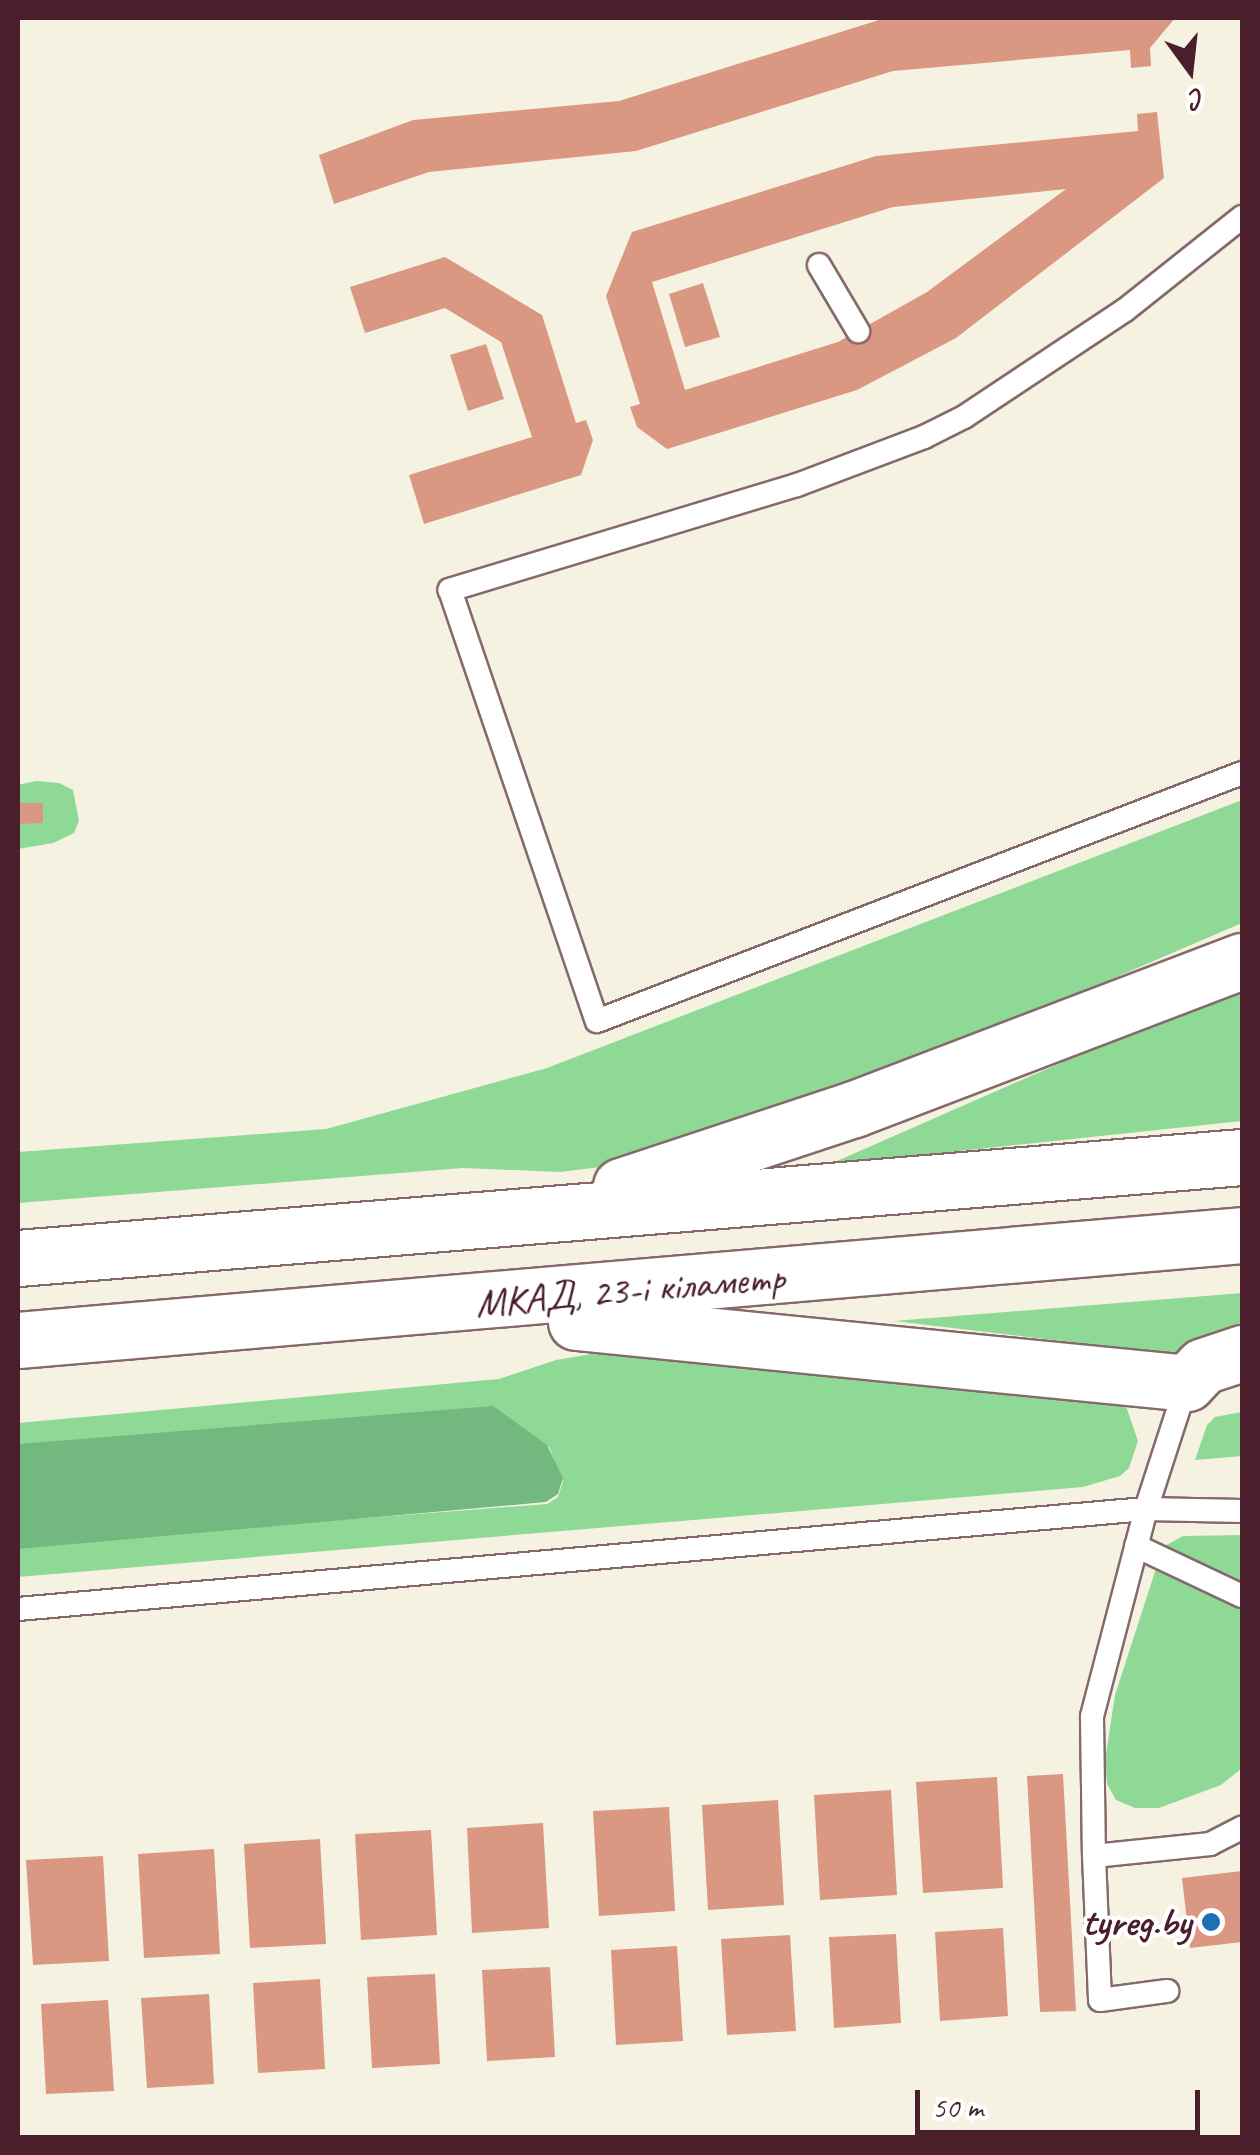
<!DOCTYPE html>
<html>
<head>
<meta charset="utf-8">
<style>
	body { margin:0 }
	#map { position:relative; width:1260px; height:2155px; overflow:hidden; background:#f5f2e2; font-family:Caveat,sans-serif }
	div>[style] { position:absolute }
	.green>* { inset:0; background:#8fd996 }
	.forest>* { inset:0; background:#73b97f }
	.building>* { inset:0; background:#da9882 }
	.roads { filter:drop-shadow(2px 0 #86696b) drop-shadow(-2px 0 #86696b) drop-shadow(0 2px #86696b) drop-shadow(0 -2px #86696b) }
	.service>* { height:22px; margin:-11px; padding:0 11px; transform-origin:11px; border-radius:11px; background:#fff }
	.secondary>* { height:55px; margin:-27.5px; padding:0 27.5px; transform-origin:27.5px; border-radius:27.5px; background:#fff }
	.trunk>* { height:55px; margin:-27.5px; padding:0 27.5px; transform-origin:27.5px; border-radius:27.5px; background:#fff }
	.dots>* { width:28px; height:28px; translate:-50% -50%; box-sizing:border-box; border:5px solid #fff; border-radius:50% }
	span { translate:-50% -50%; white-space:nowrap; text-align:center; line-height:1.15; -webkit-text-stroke:8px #fff; paint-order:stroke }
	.street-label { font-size:40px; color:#4a1f2b }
	.poi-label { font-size:40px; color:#4a1f2b; font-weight:700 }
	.right { translate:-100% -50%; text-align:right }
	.frame { position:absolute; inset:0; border:20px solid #4a1f2b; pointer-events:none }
	.north { position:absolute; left:1140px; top:20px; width:100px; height:100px; -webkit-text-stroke:8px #fff; paint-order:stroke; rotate:165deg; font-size:28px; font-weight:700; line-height:40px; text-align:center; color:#4a1f2b }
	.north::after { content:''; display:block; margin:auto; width:35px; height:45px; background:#4a1f2b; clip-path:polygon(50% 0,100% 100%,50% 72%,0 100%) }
	.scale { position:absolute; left:915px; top:2090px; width:285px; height:45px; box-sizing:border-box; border:5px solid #4a1f2b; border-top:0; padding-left:12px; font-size:30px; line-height:35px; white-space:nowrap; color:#4a1f2b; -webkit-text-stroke:8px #fff; paint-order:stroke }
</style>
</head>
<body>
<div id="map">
	<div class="green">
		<div style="clip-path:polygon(36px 781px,59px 783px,73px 790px,79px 821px,74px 833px,53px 843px,18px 849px,18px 785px)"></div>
		<div style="clip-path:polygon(1242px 800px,1242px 923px,833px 1099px,625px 1164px,560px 1172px,463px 1168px,18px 1203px,18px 1152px,326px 1129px,547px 1068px)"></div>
		<div style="clip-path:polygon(1242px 990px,1242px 1121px,828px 1165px,1115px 1039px)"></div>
		<div style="clip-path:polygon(1242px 1293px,1242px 1341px,1188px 1356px,894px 1321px)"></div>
		<div style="clip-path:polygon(609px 1351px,1125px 1403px,1138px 1441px,1129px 1468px,1120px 1476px,1083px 1487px,18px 1577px,18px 1545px,547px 1504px,558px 1497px,563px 1481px,549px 1447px,493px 1408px,18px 1445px,18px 1423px,499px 1379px,556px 1360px)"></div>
		<div style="clip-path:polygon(1242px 1412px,1242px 1456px,1195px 1460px,1207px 1425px,1215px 1417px)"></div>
		<div style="clip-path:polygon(1242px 1535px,1242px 1768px,1221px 1785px,1159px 1808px,1135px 1808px,1116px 1800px,1107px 1784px,1105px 1761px,1115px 1695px,1163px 1547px,1183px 1536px)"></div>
	</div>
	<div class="forest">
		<div style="clip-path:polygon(493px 1406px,547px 1445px,563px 1478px,558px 1494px,546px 1502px,18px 1549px,18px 1444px)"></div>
	</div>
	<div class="building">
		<div style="clip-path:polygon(915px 18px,1175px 18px,1150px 48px,1151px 66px,1131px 68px,1130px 50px,893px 71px,636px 151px,429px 172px,334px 204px,319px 155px,413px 120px,619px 101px,879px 20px)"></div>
		<div style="clip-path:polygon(evenodd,1157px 112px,1164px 178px,956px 338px,857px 390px,667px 449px,637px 427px,630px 407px,640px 404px,606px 296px,632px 232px,876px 156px,1138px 131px,1137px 114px,1157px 112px,1066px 189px,927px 292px,838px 342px,685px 390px,652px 282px,893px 207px,1066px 189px)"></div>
		<div style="clip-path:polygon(445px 257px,542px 315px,576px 423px,586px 420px,593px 440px,581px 475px,424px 524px,409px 475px,532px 437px,501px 342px,445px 308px,365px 333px,350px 287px)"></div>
		<div style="clip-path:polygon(703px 283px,720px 337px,685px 347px,669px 294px)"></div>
		<div style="clip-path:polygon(486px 344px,504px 399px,468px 411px,450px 355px)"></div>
		<div style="clip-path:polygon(18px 803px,43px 803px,43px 823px,18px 824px)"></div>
		<div style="clip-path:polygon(1063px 1774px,1076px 2011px,1040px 2012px,1027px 1776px)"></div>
		<div style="clip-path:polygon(997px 1777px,1003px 1888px,923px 1893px,916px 1782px)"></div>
		<div style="clip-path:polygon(891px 1790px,897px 1895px,820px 1900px,814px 1795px)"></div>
		<div style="clip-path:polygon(778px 1800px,784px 1905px,708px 1910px,702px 1805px)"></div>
		<div style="clip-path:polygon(669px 1807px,675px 1911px,599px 1916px,593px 1811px)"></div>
		<div style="clip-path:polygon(543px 1823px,549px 1928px,472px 1933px,467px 1828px)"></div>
		<div style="clip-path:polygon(431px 1830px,437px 1935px,361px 1940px,355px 1834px)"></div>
		<div style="clip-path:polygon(320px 1839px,326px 1944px,250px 1948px,244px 1844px)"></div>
		<div style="clip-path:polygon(214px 1849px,220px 1954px,144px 1958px,138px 1854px)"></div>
		<div style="clip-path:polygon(103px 1856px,109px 1961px,33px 1965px,26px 1860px)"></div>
		<div style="clip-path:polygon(1242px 1871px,1242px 1942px,1190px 1948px,1182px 1878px)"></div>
		<div style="clip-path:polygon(1003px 1928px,1008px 2016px,940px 2021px,935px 1932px)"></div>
		<div style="clip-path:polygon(896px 1934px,901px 2023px,834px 2028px,829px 1937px)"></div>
		<div style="clip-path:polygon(790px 1935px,796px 2031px,727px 2035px,721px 1939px)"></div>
		<div style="clip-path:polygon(677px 1946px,683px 2041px,616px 2045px,611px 1950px)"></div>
		<div style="clip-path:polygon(550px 1967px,555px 2057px,487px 2061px,482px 1970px)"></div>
		<div style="clip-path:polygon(435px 1974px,440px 2064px,372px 2068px,367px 1977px)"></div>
		<div style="clip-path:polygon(320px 1979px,325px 2069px,258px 2073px,253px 1983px)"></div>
		<div style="clip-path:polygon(209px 1994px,214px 2084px,147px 2088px,141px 1998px)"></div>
		<div style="clip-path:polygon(108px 2000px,114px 2091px,46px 2094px,41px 2004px)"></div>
	</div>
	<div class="roads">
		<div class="service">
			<div style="left:1242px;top:217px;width:149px;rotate:141.5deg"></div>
			<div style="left:1125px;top:310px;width:193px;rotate:146.4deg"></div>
			<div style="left:964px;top:417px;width:45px;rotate:153.4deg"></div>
			<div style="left:924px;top:437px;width:136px;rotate:159.3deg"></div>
			<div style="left:797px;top:485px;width:363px;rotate:163.2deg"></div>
			<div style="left:450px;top:590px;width:455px;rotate:71.2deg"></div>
			<div style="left:597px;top:1021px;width:691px;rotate:-21.03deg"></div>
			<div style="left:819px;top:265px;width:77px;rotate:59.4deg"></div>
			<div style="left:1187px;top:1383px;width:133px;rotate:108deg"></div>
			<div style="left:1146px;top:1509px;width:96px;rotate:1.2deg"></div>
			<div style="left:1136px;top:1546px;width:117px;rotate:25.3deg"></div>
			<div style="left:18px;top:1609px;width:1132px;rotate:-5.07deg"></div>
			<div style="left:1146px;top:1509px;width:215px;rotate:104.6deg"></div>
			<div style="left:1092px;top:1717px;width:139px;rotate:89.2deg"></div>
			<div style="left:1094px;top:1856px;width:117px;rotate:-5.9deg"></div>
			<div style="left:1210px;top:1844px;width:36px;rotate:-27deg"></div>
			<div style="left:1094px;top:1856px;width:144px;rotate:87.6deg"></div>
			<div style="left:1100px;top:2000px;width:68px;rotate:-7.7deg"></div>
		</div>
		<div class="secondary">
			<div style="left:1187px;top:1383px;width:23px;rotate:-47deg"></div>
			<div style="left:1203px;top:1366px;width:41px;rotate:-18.4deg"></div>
		</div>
		<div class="trunk">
			<div style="left:621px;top:1186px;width:245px;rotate:-18.3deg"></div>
			<div style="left:854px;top:1109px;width:415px;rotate:-20.9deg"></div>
			<div style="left:18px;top:1258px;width:1228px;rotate:-4.72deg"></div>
			<div style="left:576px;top:1322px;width:614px;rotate:5.7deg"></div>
			<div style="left:18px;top:1340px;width:1228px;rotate:-4.9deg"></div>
		</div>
	</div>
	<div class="dots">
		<div style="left:1211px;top:1922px;background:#1f6fb2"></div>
	</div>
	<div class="street-label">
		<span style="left:630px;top:1290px;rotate:-5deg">МКАД, 23-і кіламетр</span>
	</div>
	<div class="poi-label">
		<span class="right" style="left:1191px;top:1922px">tyreg.by</span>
	</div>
	<div class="frame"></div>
	<div class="north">С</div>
	<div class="scale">50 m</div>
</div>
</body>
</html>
